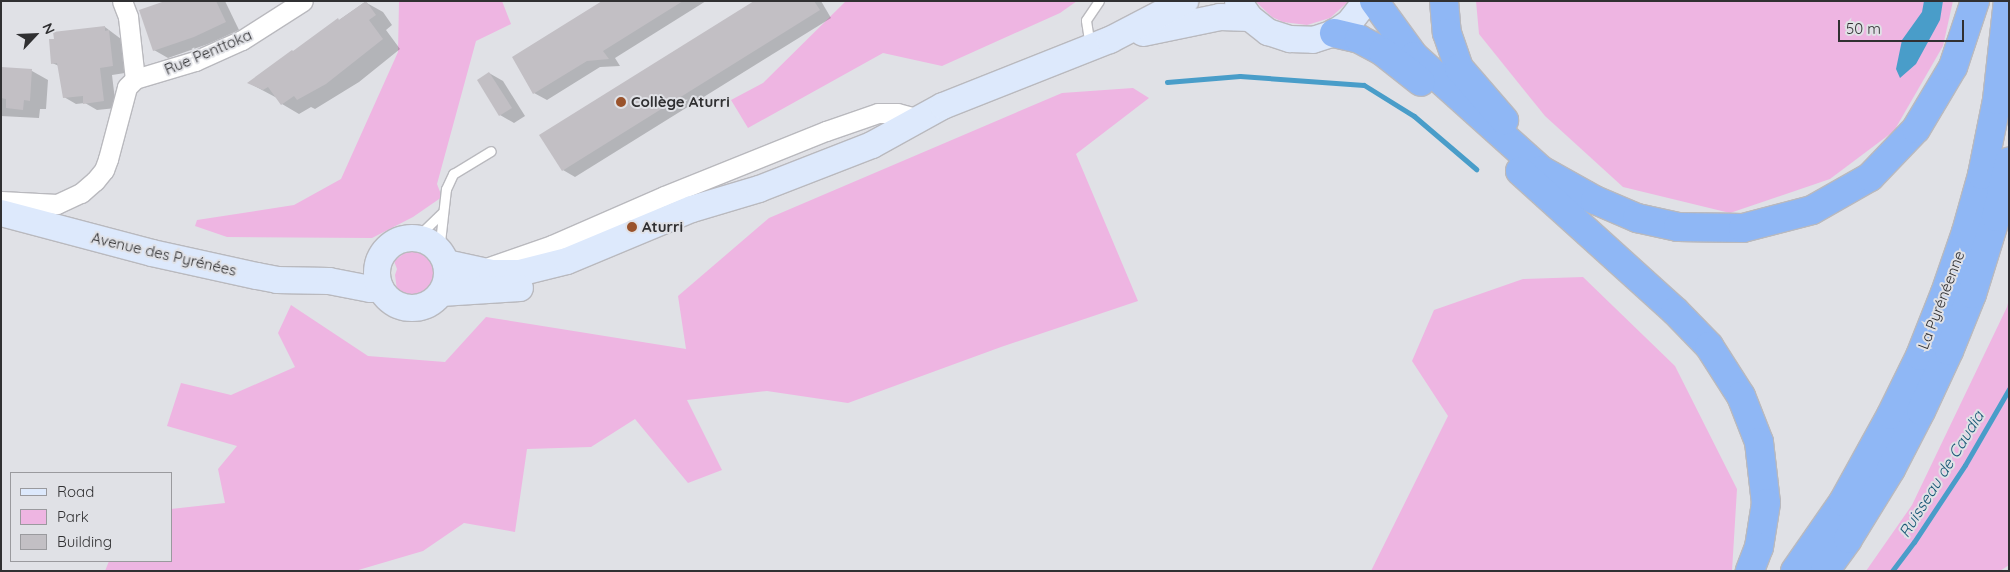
<!DOCTYPE html>
<html>
<head>
<meta charset="utf-8">
<style>
	body { margin:0 }
	#map { position:relative; width:2010px; height:572px; overflow:hidden; background:#e0e1e6; font-family:Quicksand,sans-serif }
	div>[style] { position:absolute }
	.green>* { inset:0; background:#eeb5e2 }
	.water>* { inset:0; background:#499dc9 }
	.shadow>* { inset:0; background:#0003 }
	.stream>* { height:5px; margin:-2.5px; padding:0 2.5px; transform-origin:2.5px; border-radius:2.5px; background:#499dc9 }
	.building>* { inset:0; background:#c2bfc4 }
	.roads { filter:drop-shadow(1px 0 #b9b9be) drop-shadow(-1px 0 #b9b9be) drop-shadow(0 1px #b9b9be) drop-shadow(0 -1px #b9b9be) }
	.service>* { height:9px; margin:-4.5px; padding:0 4.5px; transform-origin:4.5px; border-radius:4.5px; background:#fff }
	.minor>* { height:19px; margin:-9.5px; padding:0 9.5px; transform-origin:9.5px; border-radius:9.5px; background:#fff }
	.secondary>* { height:26px; margin:-13px; padding:0 13px; transform-origin:13px; border-radius:13px; background:#dde9fc }
	.secondary>.ring { margin:-13px; padding:0; box-sizing:content-box; background:none; border:26px solid #dde9fc; border-radius:50% }
	.motorway>* { height:28px; margin:-14px; padding:0 14px; transform-origin:14px; border-radius:14px; background:#8fb7f5 }
	.dots>* { width:14px; height:14px; translate:-50% -50%; box-sizing:border-box; border:2px solid #e0e1e6; border-radius:50% }
	span { translate:-50% -50%; white-space:nowrap; text-align:center; line-height:1.15; -webkit-text-stroke:4px #e0e1e6; paint-order:stroke }
	.street-label { font-size:15px; color:#303032 }
	.poi-label { font-size:15px; color:#303032; font-weight:700 }
	.left { translate:0 -50%; text-align:left }
	.water-label { font-size:16px; color:#165775; font-style:italic }
	.frame { position:absolute; inset:0; border:2px solid #303032; pointer-events:none }
	.legend { position:absolute; left:10px; top:472px; width:162px; height:90px; box-sizing:border-box; background:#e0e1e6; border:1px solid #9a9a9e; margin:0; padding:6px 9px; list-style:none; font-size:15px; color:#303032 }
	.legend li { display:flex; align-items:center; gap:10px; height:25px }
	.legend b { width:25px; border:1px solid #9a9a9e }
	.north { position:absolute; left:10px; top:10px; width:50px; height:50px; -webkit-text-stroke:4px #e0e1e6; paint-order:stroke; rotate:65deg; font-size:14px; font-weight:700; line-height:20px; text-align:center; color:#303032 }
	.north::after { content:''; display:block; margin:auto; width:18px; height:22px; background:#303032; clip-path:polygon(50% 0,100% 100%,50% 72%,0 100%) }
	.scale { position:absolute; left:1838px; top:20px; width:126px; height:22px; box-sizing:border-box; border:2px solid #303032; border-top:0; padding-left:6px; font-size:15px; line-height:18px; white-space:nowrap; color:#303032; -webkit-text-stroke:4px #e0e1e6; paint-order:stroke }
</style>
</head>
<body>
<div id="map">
	<div class="green">
		<div style="clip-path:polygon(399px 1px,502px 1px,511px 24px,476px 41px,437px 184px,442px 197px,413px 217px,372px 238px,227px 237px,195px 226px,197px 220px,294px 205px,341px 179px,398px 52px)"></div>
		<div style="clip-path:polygon(846px 1px,1077px 1px,1060px 13px,942px 66px,883px 53px,748px 128px,731px 100px,763px 83px)"></div>
		<div style="clip-path:polygon(1255px 1px,1349px 1px,1330px 18px,1307px 25px,1283px 22px,1272px 17px)"></div>
		<div style="clip-path:polygon(1476px 1px,1953px 1px,1943px 46px,1894px 131px,1830px 179px,1730px 213px,1623px 187px,1545px 116px,1479px 34px)"></div>
		<div style="clip-path:polygon(1133px 88px,1149px 98px,1076px 154px,1138px 301px,1001px 347px,848px 403px,767px 391px,687px 400px,722px 470px,688px 483px,635px 419px,591px 447px,527px 449px,515px 532px,464px 523px,423px 551px,355px 571px,105px 571px,109px 561px,171px 561px,171px 509px,225px 503px,218px 469px,237px 446px,167px 426px,181px 383px,231px 395px,295px 367px,278px 333px,291px 305px,368px 356px,445px 362px,486px 317px,686px 349px,678px 296px,769px 218px,1062px 93px)"></div>
		<div style="clip-path:polygon(413px 251px,421px 253px,432px 263px,434px 278px,426px 291px,411px 296px,397px 290px,395px 275px,397px 269px,394px 261px,406px 252px)"></div>
		<div style="clip-path:polygon(1583px 277px,1675px 366px,1737px 489px,1732px 571px,1371px 571px,1448px 416px,1412px 361px,1434px 310px,1523px 279px)"></div>
		<div style="clip-path:polygon(2009px 299px,2009px 565px,2000px 571px,1866px 571px,1912px 505px,2007px 307px)"></div>
	</div>
	<div class="water">
		<div style="clip-path:polygon(1924px 1px,1943px 1px,1940px 20px,1916px 64px,1900px 78px,1896px 69px,1902px 40px,1922px 12px)"></div>
	</div>
	<div class="shadow">
		<div style="clip-path:polygon(165px 1px,225px 1px,239px 30px,208px 44px,168px 58px,154px 50px)"></div>
		<div style="clip-path:polygon(605px 1px,706px 1px,615px 58px,620px 66px,600px 67px,547px 100px,534px 93px,514px 58px)"></div>
		<div style="clip-path:polygon(755px 1px,821px 1px,831px 18px,575px 177px,563px 170px)"></div>
		<div style="clip-path:polygon(365px 2px,383px 12px,392px 25px,386px 30px,400px 49px,359px 82px,315px 109px,311px 107px,299px 114px,282px 104px,277px 98px,249px 83px)"></div>
		<div style="clip-path:polygon(105px 27px,121px 39px,125px 73px,112px 75px,116px 108px,97px 110px,85px 103px,76px 104px,64px 97px,59px 66px,52px 63px)"></div>
		<div style="clip-path:polygon(1px 68px,32px 71px,48px 80px,46px 109px,40px 109px,39px 118px,1px 116px)"></div>
		<div style="clip-path:polygon(489px 73px,503px 81px,525px 116px,514px 123px,500px 115px)"></div>
	</div>
	<div class="stream">
		<div style="left:1167px;top:82px;width:73px;rotate:-4.7deg"></div>
		<div style="left:1240px;top:76px;width:124px;rotate:4.2deg"></div>
		<div style="left:1364px;top:85px;width:59px;rotate:31.8deg"></div>
		<div style="left:1414px;top:116px;width:82px;rotate:40.5deg"></div>
		<div style="left:1892px;top:571px;width:36px;rotate:-53deg"></div>
		<div style="left:1914px;top:542px;width:92px;rotate:-56.5deg"></div>
		<div style="left:1965px;top:465px;width:88px;rotate:-59.9deg"></div>
	</div>
	<div class="building">
		<div style="clip-path:polygon(165px 1px,216px 1px,226px 22px,194px 37px,153px 51px,139px 10px)"></div>
		<div style="clip-path:polygon(366px 1px,376px 15px,369px 20px,383px 39px,326px 84px,297px 100px,294px 96px,281px 105px,268px 87px,263px 90px,247px 83px,292px 50px,293px 51px,338px 18px,339px 20px)"></div>
		<div style="clip-path:polygon(602px 1px,683px 1px,603px 51px,609px 59px,587px 61px,533px 94px,512px 57px)"></div>
		<div style="clip-path:polygon(754px 1px,814px 1px,820px 10px,562px 171px,539px 135px)"></div>
		<div style="clip-path:polygon(105px 26px,105px 31px,109px 30px,113px 66px,100px 68px,104px 101px,83px 104px,83px 96px,63px 98px,57px 63px,51px 64px,49px 39px,54px 39px,53px 32px)"></div>
		<div style="clip-path:polygon(1px 67px,32px 69px,30px 101px,24px 100px,23px 110px,6px 108px,6px 99px,1px 98px)"></div>
		<div style="clip-path:polygon(489px 72px,512px 108px,499px 116px,477px 80px)"></div>
	</div>
	<div class="roads">
		<div class="service">
			<div style="left:1090px;top:46px;width:26px;rotate:-99deg"></div>
			<div style="left:1086px;top:20px;width:23px;rotate:-56deg"></div>
			<div style="left:416px;top:238px;width:36px;rotate:-44deg"></div>
			<div style="left:439px;top:251px;width:62px;rotate:-83.6deg"></div>
			<div style="left:446px;top:189px;width:17px;rotate:-65deg"></div>
			<div style="left:453px;top:174px;width:44px;rotate:-31.2deg"></div>
		</div>
		<div class="minor">
			<div style="left:122px;top:1px;width:17px;rotate:69deg"></div>
			<div style="left:128px;top:17px;width:62px;rotate:83.6deg"></div>
			<div style="left:135px;top:79px;width:63px;rotate:-16.7deg"></div>
			<div style="left:195px;top:61px;width:51px;rotate:-24.1deg"></div>
			<div style="left:242px;top:40px;width:72px;rotate:-32.6deg"></div>
			<div style="left:1px;top:201px;width:56px;rotate:3.1deg"></div>
			<div style="left:57px;top:204px;width:26px;rotate:-25deg"></div>
			<div style="left:81px;top:193px;width:18px;rotate:-41deg"></div>
			<div style="left:95px;top:181px;width:14px;rotate:-51deg"></div>
			<div style="left:104px;top:170px;width:12px;rotate:-70deg"></div>
			<div style="left:108px;top:159px;width:74px;rotate:-75.2deg"></div>
			<div style="left:127px;top:87px;width:11px;rotate:-45deg"></div>
			<div style="left:489px;top:267px;width:67px;rotate:-19.2deg"></div>
			<div style="left:552px;top:245px;width:122px;rotate:-23.6deg"></div>
			<div style="left:664px;top:196px;width:175px;rotate:-21.9deg"></div>
			<div style="left:826px;top:131px;width:55px;rotate:-19.1deg"></div>
			<div style="left:878px;top:113px;width:19px"></div>
			<div style="left:897px;top:113px;width:23px;rotate:15deg"></div>
		</div>
		<div class="secondary">
			<div style="left:1238px;top:1px;width:21px;rotate:55deg"></div>
			<div style="left:1250px;top:18px;width:23px;rotate:38deg"></div>
			<div style="left:1268px;top:32px;width:23px;rotate:18deg"></div>
			<div style="left:1290px;top:39px;width:23px;rotate:2deg"></div>
			<div style="left:1313px;top:40px;width:22px;rotate:-18deg"></div>
			<div style="left:1334px;top:33px;width:18px;rotate:-34deg"></div>
			<div style="left:1349px;top:23px;width:28px;rotate:-52deg"></div>
			<div style="left:1143px;top:33px;width:79px;rotate:-11.7deg"></div>
			<div style="left:1220px;top:17px;width:30px;rotate:2deg"></div>
			<div style="left:1px;top:213px;width:156px;rotate:14.8deg"></div>
			<div style="left:152px;top:253px;width:107px;rotate:12.4deg"></div>
			<div style="left:257px;top:276px;width:20px;rotate:11deg"></div>
			<div style="left:277px;top:280px;width:52px;rotate:1.1deg"></div>
			<div style="left:329px;top:281px;width:42px;rotate:11deg"></div>
			<div style="left:370px;top:289px;width:10px;rotate:-6deg"></div>
			<div class="ring" style="left:377px;top:238px;width:44px;height:44px"></div>
			<div style="left:446px;top:263px;width:47px;rotate:12.3deg"></div>
			<div style="left:492px;top:273px;width:27px"></div>
			<div style="left:519px;top:273px;width:49px;rotate:-14deg"></div>
			<div style="left:567px;top:261px;width:135px;rotate:-22.6deg"></div>
			<div style="left:692px;top:209px;width:70px;rotate:-16.6deg"></div>
			<div style="left:759px;top:189px;width:121px;rotate:-21.3deg"></div>
			<div style="left:872px;top:145px;width:81px;rotate:-28.8deg"></div>
			<div style="left:943px;top:106px;width:180px;rotate:-21.6deg"></div>
			<div style="left:1110px;top:40px;width:85px;rotate:-27.5deg"></div>
			<div style="left:441px;top:293px;width:79px;rotate:-3.6deg"></div>
		</div>
		<div class="motorway">
			<div style="left:1374px;top:1px;width:68px;rotate:54deg"></div>
			<div style="left:1414px;top:56px;width:171px;rotate:41.9deg"></div>
			<div style="left:1541px;top:170px;width:62px;rotate:29.1deg"></div>
			<div style="left:1595px;top:200px;width:46px;rotate:23.2deg"></div>
			<div style="left:1637px;top:218px;width:42px;rotate:12.4deg"></div>
			<div style="left:1678px;top:227px;width:65px;rotate:0.9deg"></div>
			<div style="left:1743px;top:228px;width:71px;rotate:-14.6deg"></div>
			<div style="left:1812px;top:210px;width:67px;rotate:-29.6deg"></div>
			<div style="left:1870px;top:177px;width:66px;rotate:-46.2deg"></div>
			<div style="left:1916px;top:129px;width:72px;rotate:-59.2deg"></div>
			<div style="left:1953px;top:67px;width:70px;rotate:-71.6deg"></div>
			<div style="left:1444px;top:1px;width:32px;rotate:85deg"></div>
			<div style="left:1447px;top:33px;width:37px;rotate:71deg"></div>
			<div style="left:1459px;top:68px;width:69px;rotate:49.1deg"></div>
			<div style="left:1334px;top:33px;width:26px;rotate:13deg"></div>
			<div style="left:1359px;top:39px;width:27px;rotate:28deg"></div>
			<div style="left:1383px;top:52px;width:48px;rotate:38.3deg"></div>
			<div style="left:1520px;top:171px;width:209px;rotate:42.1deg"></div>
			<div style="left:1675px;top:311px;width:49px;rotate:45.8deg"></div>
			<div style="left:1709px;top:346px;width:59px;rotate:57.4deg"></div>
			<div style="left:1741px;top:396px;width:49px;rotate:68.6deg"></div>
			<div style="left:1759px;top:442px;width:61px;rotate:83.5deg"></div>
			<div style="left:1766px;top:503px;width:45px;rotate:99deg"></div>
			<div style="left:1759px;top:547px;width:26px;rotate:111deg"></div>
			<div style="left:1795px;top:571px;width:84px;rotate:-55.2deg"></div>
			<div style="left:1843px;top:502px;width:99px;rotate:-61.1deg"></div>
			<div style="left:1891px;top:415px;width:66px;rotate:-63.8deg"></div>
			<div style="left:1920px;top:356px;width:68px;rotate:-68.4deg"></div>
			<div style="left:1945px;top:293px;width:65px;rotate:-71deg"></div>
			<div style="left:1966px;top:232px;width:59px;rotate:-74.3deg"></div>
			<div style="left:1982px;top:175px;width:76px;rotate:-78.7deg"></div>
			<div style="left:1997px;top:100px;width:100px;rotate:-83.7deg"></div>
			<div style="left:1825px;top:571px;width:39px;rotate:-54deg"></div>
			<div style="left:1848px;top:539px;width:82px;rotate:-58.4deg"></div>
			<div style="left:1891px;top:469px;width:65px;rotate:-62.7deg"></div>
			<div style="left:1921px;top:411px;width:66px;rotate:-65deg"></div>
			<div style="left:1949px;top:351px;width:61px;rotate:-68deg"></div>
			<div style="left:1972px;top:294px;width:81px;rotate:-72.7deg"></div>
			<div style="left:1996px;top:217px;width:57px;rotate:-76.7deg"></div>
		</div>
	</div>
	<div class="dots">
		<div style="left:621px;top:102px;background:#9a532c"></div>
		<div style="left:632px;top:227px;background:#9a532c"></div>
	</div>
	<div class="street-label">
		<span style="left:208px;top:52px;rotate:-23deg">Rue Penttoka</span>
		<span style="left:164px;top:254px;rotate:13deg">Avenue des Pyrénées</span>
		<span style="left:1941px;top:300px;rotate:-69deg">La Pyrénéenne</span>
	</div>
	<div class="poi-label">
		<span class="left" style="left:631px;top:102px">Collège Aturri</span>
		<span class="left" style="left:642px;top:227px">Aturri</span>
	</div>
	<div class="water-label">
		<span style="left:1941px;top:474px;rotate:-58deg">Ruisseau de Caudia</span>
	</div>
	<div class="frame"></div>
	<ul class="legend">
	<li><b style="height:6px;background:#dde9fc"></b>Road</li>
	<li><b style="height:14px;background:#eeb5e2"></b>Park</li>
	<li><b style="height:14px;background:#c2bfc4"></b>Building</li>
	</ul>
	<div class="north">N</div>
	<div class="scale">50 m</div>
</div>
</body>
</html>
